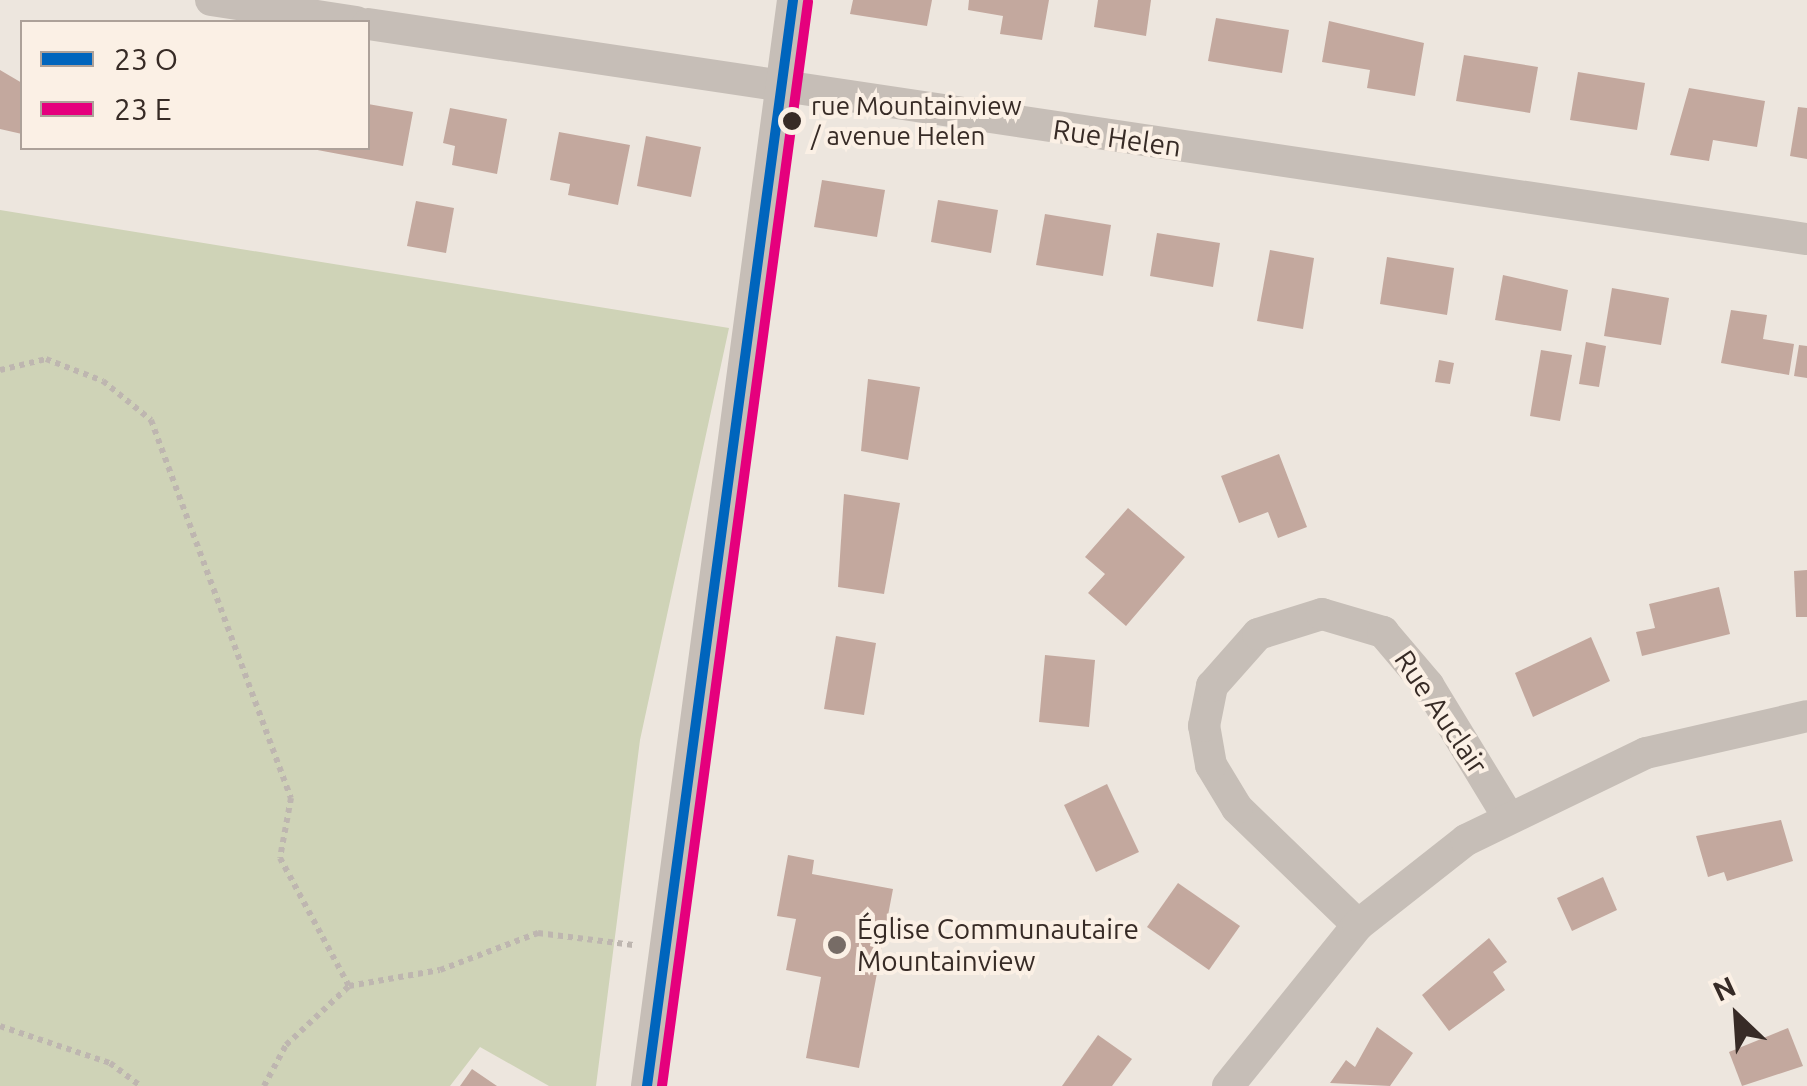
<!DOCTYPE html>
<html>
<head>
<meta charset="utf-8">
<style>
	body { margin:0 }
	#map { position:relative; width:1807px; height:1086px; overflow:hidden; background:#ede6de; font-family:Ubuntu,sans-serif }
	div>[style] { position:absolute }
	.green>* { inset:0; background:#cfd3b7 }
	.building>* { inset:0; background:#c3a89e }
	.path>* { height:6px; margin-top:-3px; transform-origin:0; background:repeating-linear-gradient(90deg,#beb6b0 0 5px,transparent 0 10px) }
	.minor>* { height:32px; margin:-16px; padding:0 16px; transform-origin:16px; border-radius:16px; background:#c6beb7 }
	.bus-1>* { height:10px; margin:-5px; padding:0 5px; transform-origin:5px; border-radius:5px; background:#0065bd }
	.bus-2>* { height:10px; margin:-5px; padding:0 5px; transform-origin:5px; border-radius:5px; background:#e5007d }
	.dots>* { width:28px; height:28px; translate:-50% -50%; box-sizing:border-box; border:5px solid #fbf0e5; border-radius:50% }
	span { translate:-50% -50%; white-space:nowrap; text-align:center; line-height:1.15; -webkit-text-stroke:8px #fbf0e5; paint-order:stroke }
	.bus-label { font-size:26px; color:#372b26 }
	.left { translate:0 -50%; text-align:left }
	.street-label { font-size:28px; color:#372b26 }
	.poi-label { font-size:28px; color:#372b26 }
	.legend { position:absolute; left:20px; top:20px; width:350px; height:130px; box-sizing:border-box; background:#fbf0e5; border:2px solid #ada199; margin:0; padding:12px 18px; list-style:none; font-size:30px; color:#372b26 }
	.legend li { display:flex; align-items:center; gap:20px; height:50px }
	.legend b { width:50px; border:2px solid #ada199 }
	.north { position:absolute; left:1687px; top:966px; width:100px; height:100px; -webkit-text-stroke:8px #fbf0e5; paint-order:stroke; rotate:335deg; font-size:28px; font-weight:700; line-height:40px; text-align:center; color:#372b26 }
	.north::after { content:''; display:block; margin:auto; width:35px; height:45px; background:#372b26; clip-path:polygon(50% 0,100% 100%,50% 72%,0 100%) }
</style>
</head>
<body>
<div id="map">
	<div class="green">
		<div style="clip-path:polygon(0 210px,729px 328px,640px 740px,596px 1086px,549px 1086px,480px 1047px,450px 1086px,0 1086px)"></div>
	</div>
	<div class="building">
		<div style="clip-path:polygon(853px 0,932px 0,927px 26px,850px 14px)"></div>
		<div style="clip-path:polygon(969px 0,1049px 0,1042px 40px,1000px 34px,1003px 16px,968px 10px)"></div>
		<div style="clip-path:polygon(1098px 0,1151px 0,1146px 36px,1094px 27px)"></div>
		<div style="clip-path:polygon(1216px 18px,1289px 30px,1282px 73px,1208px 61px)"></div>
		<div style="clip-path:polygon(1329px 21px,1424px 43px,1415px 96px,1367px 88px,1370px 70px,1322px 62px)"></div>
		<div style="clip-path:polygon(1464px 55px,1538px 67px,1530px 113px,1456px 101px)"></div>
		<div style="clip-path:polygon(0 70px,22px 83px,22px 134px,0 129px)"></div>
		<div style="clip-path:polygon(1578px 72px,1645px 83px,1637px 130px,1570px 120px)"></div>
		<div style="clip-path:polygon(1689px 88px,1765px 101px,1757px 147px,1713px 140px,1709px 161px,1670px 155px)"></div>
		<div style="clip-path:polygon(368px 104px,413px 112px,403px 166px,312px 149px,368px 148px)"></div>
		<div style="clip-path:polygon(1798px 107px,1807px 108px,1807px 159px,1790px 156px)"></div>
		<div style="clip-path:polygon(450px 108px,507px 119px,497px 174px,452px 165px,455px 146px,443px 143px)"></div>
		<div style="clip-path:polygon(559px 132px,630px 145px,618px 205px,568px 195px,570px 184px,550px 180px)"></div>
		<div style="clip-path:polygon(646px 136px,701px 147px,691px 197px,637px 186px)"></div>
		<div style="clip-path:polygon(822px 180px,885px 190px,877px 237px,814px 227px)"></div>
		<div style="clip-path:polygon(938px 200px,998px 210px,991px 253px,931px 242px)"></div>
		<div style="clip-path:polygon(416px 201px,454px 208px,446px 253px,407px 246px)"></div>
		<div style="clip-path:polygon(1045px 214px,1111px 225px,1103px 276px,1036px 265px)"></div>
		<div style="clip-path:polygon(1157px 233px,1220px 243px,1213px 287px,1150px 276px)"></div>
		<div style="clip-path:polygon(1270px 250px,1314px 258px,1303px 329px,1257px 321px)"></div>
		<div style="clip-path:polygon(1387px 257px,1454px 268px,1447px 315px,1380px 304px)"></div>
		<div style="clip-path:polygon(1503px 275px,1568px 290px,1561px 331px,1495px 320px)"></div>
		<div style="clip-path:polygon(1612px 288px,1669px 298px,1661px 345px,1604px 336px)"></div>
		<div style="clip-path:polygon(1731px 310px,1767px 315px,1763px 339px,1794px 344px,1789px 375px,1721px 363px)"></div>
		<div style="clip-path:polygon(1586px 342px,1606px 346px,1599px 387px,1579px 384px)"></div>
		<div style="clip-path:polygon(1799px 345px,1807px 346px,1807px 378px,1794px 376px)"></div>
		<div style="clip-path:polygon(1541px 350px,1572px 355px,1560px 421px,1530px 416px)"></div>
		<div style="clip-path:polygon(1439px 360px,1454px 363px,1450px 384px,1435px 382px)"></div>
		<div style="clip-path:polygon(868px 379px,920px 387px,908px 460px,861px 451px)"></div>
		<div style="clip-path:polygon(1279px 454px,1307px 527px,1278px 538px,1268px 512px,1239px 523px,1221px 476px)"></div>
		<div style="clip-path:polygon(844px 494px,900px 503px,884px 594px,838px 587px)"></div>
		<div style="clip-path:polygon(1128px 508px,1185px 557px,1126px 626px,1088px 593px,1105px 574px,1085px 557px)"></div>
		<div style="clip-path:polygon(1807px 570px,1807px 617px,1796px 617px,1794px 571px)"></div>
		<div style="clip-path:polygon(1719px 587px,1730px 634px,1642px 656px,1636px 632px,1655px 628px,1649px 604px)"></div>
		<div style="clip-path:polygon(836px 636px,876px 643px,864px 715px,824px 709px)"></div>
		<div style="clip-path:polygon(1591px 637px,1610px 681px,1533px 717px,1515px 673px)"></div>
		<div style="clip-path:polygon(1045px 655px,1095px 660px,1089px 727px,1039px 722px)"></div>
		<div style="clip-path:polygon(1107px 784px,1139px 852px,1096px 872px,1064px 805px)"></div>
		<div style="clip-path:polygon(1781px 820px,1793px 861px,1727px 881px,1724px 872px,1708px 877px,1696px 836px)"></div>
		<div style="clip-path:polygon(788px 855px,814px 860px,812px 874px,893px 889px,859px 1068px,806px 1058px,821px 977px,786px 970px,796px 919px,777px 916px)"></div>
		<div style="clip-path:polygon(1603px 877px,1617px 910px,1572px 931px,1557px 898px)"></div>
		<div style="clip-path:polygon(1178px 883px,1240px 926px,1209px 970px,1147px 927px)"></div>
		<div style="clip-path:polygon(1489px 938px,1507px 962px,1493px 972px,1505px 990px,1449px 1031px,1422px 995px)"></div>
		<div style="clip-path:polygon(1377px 1027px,1413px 1053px,1390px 1086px,1330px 1083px,1346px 1060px,1355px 1067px)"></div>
		<div style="clip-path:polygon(1788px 1028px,1803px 1066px,1742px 1086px,1729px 1052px)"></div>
		<div style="clip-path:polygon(1098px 1035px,1132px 1059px,1112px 1086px,1062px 1086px)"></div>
		<div style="clip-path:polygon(472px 1069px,497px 1086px,460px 1086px)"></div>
	</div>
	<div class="path">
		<div style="left:0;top:370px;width:47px;rotate:-13.4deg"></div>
		<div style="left:46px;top:359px;width:61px;rotate:21.1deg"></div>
		<div style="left:103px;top:381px;width:62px;rotate:39.1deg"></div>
		<div style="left:151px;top:420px;width:403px;rotate:69.7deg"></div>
		<div style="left:291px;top:798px;width:61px;rotate:100.4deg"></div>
		<div style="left:280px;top:858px;width:145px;rotate:61.7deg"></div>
		<div style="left:0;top:1026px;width:116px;rotate:18.6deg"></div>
		<div style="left:110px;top:1063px;width:39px;rotate:37deg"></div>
		<div style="left:264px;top:1086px;width:47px;rotate:-61.8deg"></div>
		<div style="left:286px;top:1045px;width:86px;rotate:-43.1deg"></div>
		<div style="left:349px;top:986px;width:92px;rotate:-10deg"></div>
		<div style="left:440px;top:970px;width:105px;rotate:-20.7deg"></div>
		<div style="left:538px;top:933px;width:96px;rotate:7.2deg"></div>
	</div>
	<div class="minor">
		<div style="left:211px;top:0;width:147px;rotate:8.6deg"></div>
		<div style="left:368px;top:24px;width:1455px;rotate:8.5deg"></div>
		<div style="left:1358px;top:925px;width:168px;rotate:-136deg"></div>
		<div style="left:1237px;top:808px;width:50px;rotate:-121.2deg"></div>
		<div style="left:1211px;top:765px;width:40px;rotate:-100deg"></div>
		<div style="left:1204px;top:726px;width:41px;rotate:-78.7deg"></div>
		<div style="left:1212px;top:686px;width:69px;rotate:-48.5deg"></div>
		<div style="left:1258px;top:634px;width:67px;rotate:-17.4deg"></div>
		<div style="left:1322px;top:614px;width:64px;rotate:16.4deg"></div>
		<div style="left:1383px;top:632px;width:70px;rotate:49.7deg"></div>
		<div style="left:1428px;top:685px;width:152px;rotate:58.7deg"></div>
		<div style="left:647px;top:1086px;width:1096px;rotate:-82.34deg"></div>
		<div style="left:1228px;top:1086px;width:207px;rotate:-51.1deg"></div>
		<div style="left:1358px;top:925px;width:137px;rotate:-38.2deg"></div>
		<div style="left:1466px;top:840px;width:200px;rotate:-25.8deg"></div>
		<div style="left:1646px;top:753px;width:165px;rotate:-12.9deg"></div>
	</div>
	<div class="bus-1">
		<div style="left:647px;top:1086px;width:1096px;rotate:-82.34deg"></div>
	</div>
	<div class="bus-2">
		<div style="left:662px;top:1086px;width:1094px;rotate:-82.33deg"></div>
	</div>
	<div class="dots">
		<div style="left:792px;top:121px;background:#372b26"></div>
		<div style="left:837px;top:945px;background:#776c66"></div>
	</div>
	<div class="bus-label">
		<span class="left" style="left:811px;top:121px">rue Mountainview<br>/ avenue Helen</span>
	</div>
	<div class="street-label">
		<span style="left:1117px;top:138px;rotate:8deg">Rue Helen</span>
		<span style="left:1441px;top:712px;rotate:56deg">Rue Auclair</span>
	</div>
	<div class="poi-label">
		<span class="left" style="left:857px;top:945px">Église Communautaire<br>Mountainview</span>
	</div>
	<ul class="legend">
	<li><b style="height:12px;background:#0065bd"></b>23 O</li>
	<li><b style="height:12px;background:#e5007d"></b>23 E</li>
	</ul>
	<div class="north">N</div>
</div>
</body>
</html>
